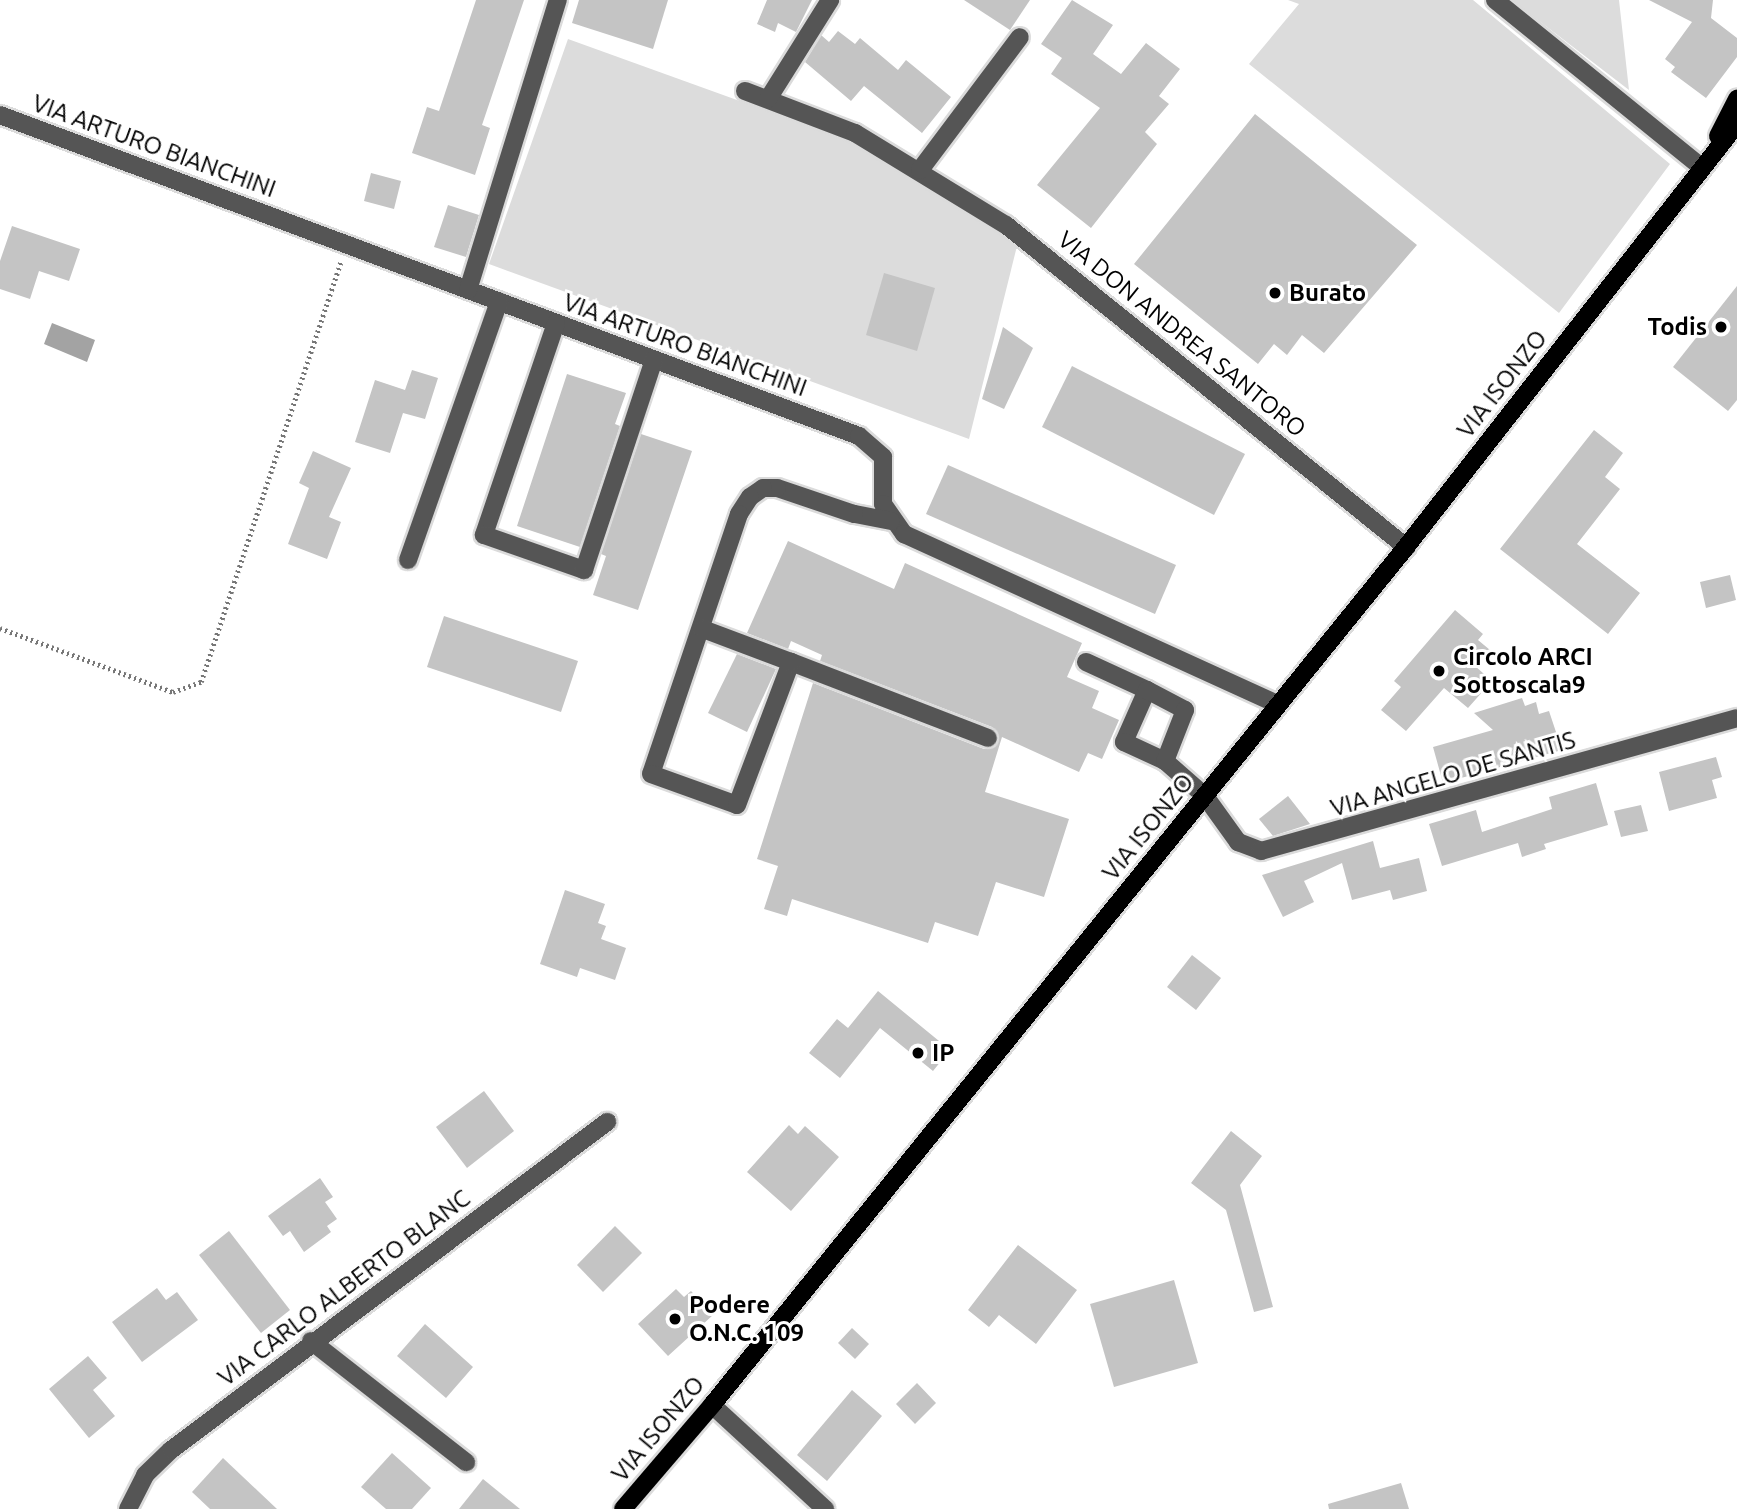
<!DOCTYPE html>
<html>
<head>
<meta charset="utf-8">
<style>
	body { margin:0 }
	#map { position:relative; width:1737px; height:1509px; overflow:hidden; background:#fff; font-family:Ubuntu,sans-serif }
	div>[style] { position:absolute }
	.green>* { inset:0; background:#dcdcdc }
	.water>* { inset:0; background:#a3a3a3 }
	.building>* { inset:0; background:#c4c4c4 }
	.path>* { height:4.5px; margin-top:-2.25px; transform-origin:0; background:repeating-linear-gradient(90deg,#777 0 2px,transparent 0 5.5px) }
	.roads { filter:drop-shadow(2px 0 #dbdbdb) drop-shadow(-2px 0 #dbdbdb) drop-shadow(0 2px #dbdbdb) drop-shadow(0 -2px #dbdbdb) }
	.minor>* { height:18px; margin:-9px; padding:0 9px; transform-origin:9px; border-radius:9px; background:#555 }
	.major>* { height:18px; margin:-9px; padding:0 9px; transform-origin:9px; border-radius:9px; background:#000 }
	.dots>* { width:19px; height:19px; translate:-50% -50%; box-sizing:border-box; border:4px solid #fff; border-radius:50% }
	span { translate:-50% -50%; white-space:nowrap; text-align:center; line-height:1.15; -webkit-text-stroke:6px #fff; paint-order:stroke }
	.street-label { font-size:24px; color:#000 }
	.poi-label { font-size:24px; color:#000; font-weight:700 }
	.left { translate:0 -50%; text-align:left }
	.right { translate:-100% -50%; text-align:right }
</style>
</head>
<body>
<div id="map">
	<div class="green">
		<div style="clip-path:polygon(1288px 0,1473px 0,1670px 164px,1559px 313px,1249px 64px,1299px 4px)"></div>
		<div style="clip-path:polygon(1512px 0,1619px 0,1629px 90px,1516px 3px)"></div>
		<div style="clip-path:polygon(568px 39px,837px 136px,991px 221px,1018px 242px,969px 439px,489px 264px)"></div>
	</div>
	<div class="water">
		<div style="clip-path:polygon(52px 323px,95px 340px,87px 362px,44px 344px)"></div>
	</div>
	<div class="building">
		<div style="clip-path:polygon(476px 0,524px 0,482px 125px,490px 128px,475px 175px,412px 153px,427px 107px,439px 111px)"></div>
		<div style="clip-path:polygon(579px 0,668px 0,653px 49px,572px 23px)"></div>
		<div style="clip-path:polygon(767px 0,812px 0,796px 32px,778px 23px,775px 32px,757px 24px)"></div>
		<div style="clip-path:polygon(964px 0,1030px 0,1010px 30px)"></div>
		<div style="clip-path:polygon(1072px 0,1113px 25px,1093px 54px,1121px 74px,1146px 43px,1180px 69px,1159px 96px,1169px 104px,1145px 132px,1157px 144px,1091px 228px,1037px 185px,1100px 108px,1051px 74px,1062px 58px,1041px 44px)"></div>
		<div style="clip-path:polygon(1649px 0,1713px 0,1711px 18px,1737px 38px,1737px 57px,1706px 98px,1671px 72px,1675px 67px,1665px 59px,1692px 22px)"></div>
		<div style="clip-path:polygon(838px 31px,855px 44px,860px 38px,898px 70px,906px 60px,951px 97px,922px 133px,864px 86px,851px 101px,805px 62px,821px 35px,829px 42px)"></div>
		<div style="clip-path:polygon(1255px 114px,1417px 245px,1324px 353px,1302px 335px,1287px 355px,1274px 344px,1258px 364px,1134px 264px)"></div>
		<div style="clip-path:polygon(371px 173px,401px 181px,394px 209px,364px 201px)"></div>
		<div style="clip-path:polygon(448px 205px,479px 215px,466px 257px,434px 247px)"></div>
		<div style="clip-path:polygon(12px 226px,80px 249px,69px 281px,39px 271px,30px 299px,0 289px,0 261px)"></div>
		<div style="clip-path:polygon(884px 273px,935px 288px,917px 351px,866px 335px)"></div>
		<div style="clip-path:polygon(1737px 286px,1737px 400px,1728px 411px,1673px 367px)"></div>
		<div style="clip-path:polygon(1003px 327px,1033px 348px,1004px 409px,982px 399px)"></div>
		<div style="clip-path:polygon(1072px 366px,1245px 454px,1214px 515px,1042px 427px)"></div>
		<div style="clip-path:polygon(412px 370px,438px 378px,425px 419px,403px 413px,390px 453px,355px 442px,375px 380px,405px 390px)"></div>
		<div style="clip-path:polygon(567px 374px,626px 393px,615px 424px,620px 426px,580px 547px,517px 526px)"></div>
		<div style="clip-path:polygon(1594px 430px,1623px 453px,1605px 477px,1620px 489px,1577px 544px,1640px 593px,1608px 634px,1500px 549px)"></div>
		<div style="clip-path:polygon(641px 434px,692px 451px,638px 610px,593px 595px,606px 556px,601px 554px)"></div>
		<div style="clip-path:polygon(313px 451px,351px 468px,329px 517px,341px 522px,327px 559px,288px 544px,309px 488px,299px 483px)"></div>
		<div style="clip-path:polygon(948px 465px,1176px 565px,1155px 614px,926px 514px)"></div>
		<div style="clip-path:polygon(788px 541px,894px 589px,905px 563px,1082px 643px,1067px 677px,1099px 691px,1092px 708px,1119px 720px,1102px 759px,1088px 753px,1079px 772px,1002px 737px,985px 792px,1069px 819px,1044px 897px,996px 882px,978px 936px,935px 922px,928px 943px,792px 899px,787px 916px,764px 909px,778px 866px,757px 859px,813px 683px,984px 749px,995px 747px,999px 737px,992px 727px,820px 661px,822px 655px,791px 641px,788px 649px,747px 633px)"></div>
		<div style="clip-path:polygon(1730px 575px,1736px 600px,1706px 608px,1700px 582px)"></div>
		<div style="clip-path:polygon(1455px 610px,1483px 634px,1478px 640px,1490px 650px,1475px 666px,1492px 681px,1468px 708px,1444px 688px,1406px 731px,1381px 710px,1401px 687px,1394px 681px)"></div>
		<div style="clip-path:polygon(444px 616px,578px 661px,561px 712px,427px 667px)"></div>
		<div style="clip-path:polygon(737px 654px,776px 669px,747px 732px,708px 713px)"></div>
		<div style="clip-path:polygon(1522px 698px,1525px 706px,1536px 702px,1539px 714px,1549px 711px,1562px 750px,1443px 783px,1433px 747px,1493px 730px,1474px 713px)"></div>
		<div style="clip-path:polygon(1716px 757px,1722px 777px,1712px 780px,1717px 798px,1669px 811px,1659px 772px)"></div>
		<div style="clip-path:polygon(1596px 783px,1608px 825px,1544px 844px,1546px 849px,1522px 857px,1518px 843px,1442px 866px,1429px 824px,1476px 810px,1482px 832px,1552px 809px,1549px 797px)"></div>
		<div style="clip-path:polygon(1288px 796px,1310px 824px,1273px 836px,1259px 819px)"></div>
		<div style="clip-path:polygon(1641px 805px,1648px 831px,1621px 837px,1614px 811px)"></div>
		<div style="clip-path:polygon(1373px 841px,1380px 868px,1419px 858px,1427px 891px,1393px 900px,1390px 890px,1352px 900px,1342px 863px,1304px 881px,1314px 902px,1283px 917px,1262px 875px)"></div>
		<div style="clip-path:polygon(565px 890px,605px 904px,598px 923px,606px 926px,601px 939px,626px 948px,615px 980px,580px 968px,577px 977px,540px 964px)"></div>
		<div style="clip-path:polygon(1192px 955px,1221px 978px,1196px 1010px,1167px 987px)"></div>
		<div style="clip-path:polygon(878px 991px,950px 1050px,933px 1071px,880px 1028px,840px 1078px,809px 1053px,837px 1019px,848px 1028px)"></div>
		<div style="clip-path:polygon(484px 1091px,514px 1131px,467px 1168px,436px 1127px)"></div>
		<div style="clip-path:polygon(789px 1125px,798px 1134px,805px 1126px,839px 1157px,791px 1211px,747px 1172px)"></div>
		<div style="clip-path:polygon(1231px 1131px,1262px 1156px,1240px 1185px,1273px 1307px,1254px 1312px,1226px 1210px,1191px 1183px)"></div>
		<div style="clip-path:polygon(320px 1178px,333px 1197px,325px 1202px,337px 1219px,327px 1226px,331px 1232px,304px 1252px,290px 1231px,283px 1236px,268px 1216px)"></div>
		<div style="clip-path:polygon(615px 1226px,642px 1253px,603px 1292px,577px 1265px)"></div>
		<div style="clip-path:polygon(229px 1231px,290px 1310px,261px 1333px,199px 1255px)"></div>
		<div style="clip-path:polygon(1018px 1245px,1077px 1290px,1036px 1344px,999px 1315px,989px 1327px,968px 1310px)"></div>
		<div style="clip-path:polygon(1174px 1280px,1198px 1363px,1114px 1387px,1090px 1304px)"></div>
		<div style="clip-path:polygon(157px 1288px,166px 1300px,177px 1292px,198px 1320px,142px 1362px,112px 1322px)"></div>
		<div style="clip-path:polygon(676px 1289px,684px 1297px,691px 1291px,713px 1315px,668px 1356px,638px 1324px)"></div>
		<div style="clip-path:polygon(425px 1324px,473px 1367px,446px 1398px,397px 1356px)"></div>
		<div style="clip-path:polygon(852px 1328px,869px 1344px,855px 1359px,838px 1343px)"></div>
		<div style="clip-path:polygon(88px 1356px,107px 1378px,93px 1390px,115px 1416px,89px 1438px,49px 1389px)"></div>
		<div style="clip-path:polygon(917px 1383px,936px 1403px,915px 1424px,896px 1404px)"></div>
		<div style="clip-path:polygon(852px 1390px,882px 1416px,827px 1481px,797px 1455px)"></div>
		<div style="clip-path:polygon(392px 1453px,431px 1488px,412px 1509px,386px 1509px,361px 1487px)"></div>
		<div style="clip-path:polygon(223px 1458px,277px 1509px,210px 1509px,192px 1492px)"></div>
		<div style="clip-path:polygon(483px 1479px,520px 1509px,459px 1509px)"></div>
		<div style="clip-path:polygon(1401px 1483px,1409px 1509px,1329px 1509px,1328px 1504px)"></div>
	</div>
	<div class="path">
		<div style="left:0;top:628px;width:184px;rotate:20.3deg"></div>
		<div style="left:173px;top:692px;width:30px;rotate:-20deg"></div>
		<div style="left:201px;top:682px;width:443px;rotate:-71.6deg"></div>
	</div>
	<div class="roads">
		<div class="minor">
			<div style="left:1495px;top:0;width:265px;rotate:39deg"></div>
			<div style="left:745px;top:91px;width:118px;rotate:20.9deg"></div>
			<div style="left:855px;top:133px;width:177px;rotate:31.4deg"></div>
			<div style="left:1006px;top:225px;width:514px;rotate:38.83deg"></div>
			<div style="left:768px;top:99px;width:117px;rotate:-57.9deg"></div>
			<div style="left:0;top:115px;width:917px;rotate:20.49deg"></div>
			<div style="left:859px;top:436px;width:32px;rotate:41deg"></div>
			<div style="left:883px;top:457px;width:47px;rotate:90deg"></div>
			<div style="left:883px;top:504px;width:37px;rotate:55deg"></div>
			<div style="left:904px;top:534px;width:410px;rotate:24.5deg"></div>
			<div style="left:920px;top:170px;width:166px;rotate:-53.1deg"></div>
			<div style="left:468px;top:290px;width:304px;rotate:-72.8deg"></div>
			<div style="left:556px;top:323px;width:224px;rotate:108.8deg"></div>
			<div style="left:484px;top:535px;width:106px;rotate:19.3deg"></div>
			<div style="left:584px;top:570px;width:221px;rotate:-71.6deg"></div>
			<div style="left:891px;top:521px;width:38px;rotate:-169deg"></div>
			<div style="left:854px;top:514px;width:81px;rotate:-161.3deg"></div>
			<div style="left:777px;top:488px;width:14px;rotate:180deg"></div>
			<div style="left:763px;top:488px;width:16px;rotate:145deg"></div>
			<div style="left:750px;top:497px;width:20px;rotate:123deg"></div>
			<div style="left:739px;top:514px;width:274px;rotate:108.7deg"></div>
			<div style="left:651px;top:774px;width:91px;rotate:19.8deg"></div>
			<div style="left:737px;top:805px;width:153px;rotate:-69.3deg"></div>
			<div style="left:791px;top:662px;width:211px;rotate:21.1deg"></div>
			<div style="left:408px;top:560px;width:274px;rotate:-70.6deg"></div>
			<div style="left:703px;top:629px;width:94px;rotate:20.6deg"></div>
			<div style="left:1086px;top:662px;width:67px;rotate:24.7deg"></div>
			<div style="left:1147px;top:690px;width:57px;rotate:113.9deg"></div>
			<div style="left:1124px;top:742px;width:45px;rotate:24.9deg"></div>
			<div style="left:1165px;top:761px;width:53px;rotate:41.2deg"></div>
			<div style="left:1205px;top:796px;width:57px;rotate:54.3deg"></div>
			<div style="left:1238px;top:842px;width:25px;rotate:21deg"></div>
			<div style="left:1261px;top:851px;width:494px;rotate:-15.6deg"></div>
			<div style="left:1147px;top:690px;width:43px;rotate:27.8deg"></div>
			<div style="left:1185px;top:710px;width:55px;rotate:111.4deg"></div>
			<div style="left:311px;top:1341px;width:197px;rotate:38deg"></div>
			<div style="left:712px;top:1405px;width:154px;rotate:42.6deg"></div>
			<div style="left:128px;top:1509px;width:38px;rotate:-63deg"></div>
			<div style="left:145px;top:1475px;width:36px;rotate:-44deg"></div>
			<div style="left:171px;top:1450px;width:546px;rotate:-36.95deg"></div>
		</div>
		<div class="major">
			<div style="left:1718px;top:136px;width:42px;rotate:-62.8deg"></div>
			<div style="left:623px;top:1509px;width:137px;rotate:-49.4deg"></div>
			<div style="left:712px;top:1405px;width:1104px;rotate:-51.03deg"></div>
			<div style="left:1406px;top:547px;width:537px;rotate:-51.96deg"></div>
		</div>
	</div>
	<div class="dots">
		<div style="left:1275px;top:293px;background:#000"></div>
		<div style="left:1721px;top:327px;background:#000"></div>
		<div style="left:1439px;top:671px;background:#000"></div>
		<div style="left:918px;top:1053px;background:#000"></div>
		<div style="left:675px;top:1319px;background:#000"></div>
	</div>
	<div class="street-label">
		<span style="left:154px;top:146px;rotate:20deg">VIA ARTURO BIANCHINI</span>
		<span style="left:1182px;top:334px;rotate:39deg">VIA DON ANDREA SANTORO</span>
		<span style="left:685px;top:345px;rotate:20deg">VIA ARTURO BIANCHINI</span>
		<span style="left:1502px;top:384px;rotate:-52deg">VIA ISONZO</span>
		<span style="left:1453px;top:774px;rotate:-16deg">VIA ANGELO DE SANTIS</span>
		<span style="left:1148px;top:827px;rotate:-51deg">VIA ISONZO</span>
		<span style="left:344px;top:1288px;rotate:-37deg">VIA CARLO ALBERTO BLANC</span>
		<span style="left:658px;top:1429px;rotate:-50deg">VIA ISONZO</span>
	</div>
	<div class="poi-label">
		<span class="left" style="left:1289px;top:293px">Burato</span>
		<span class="right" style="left:1707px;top:327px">Todis</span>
		<span class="left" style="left:1453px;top:671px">Circolo ARCI<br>Sottoscala9</span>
		<span class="left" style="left:932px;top:1053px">IP</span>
		<span class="left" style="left:689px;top:1319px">Podere<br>O.N.C. 109</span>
	</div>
</div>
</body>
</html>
